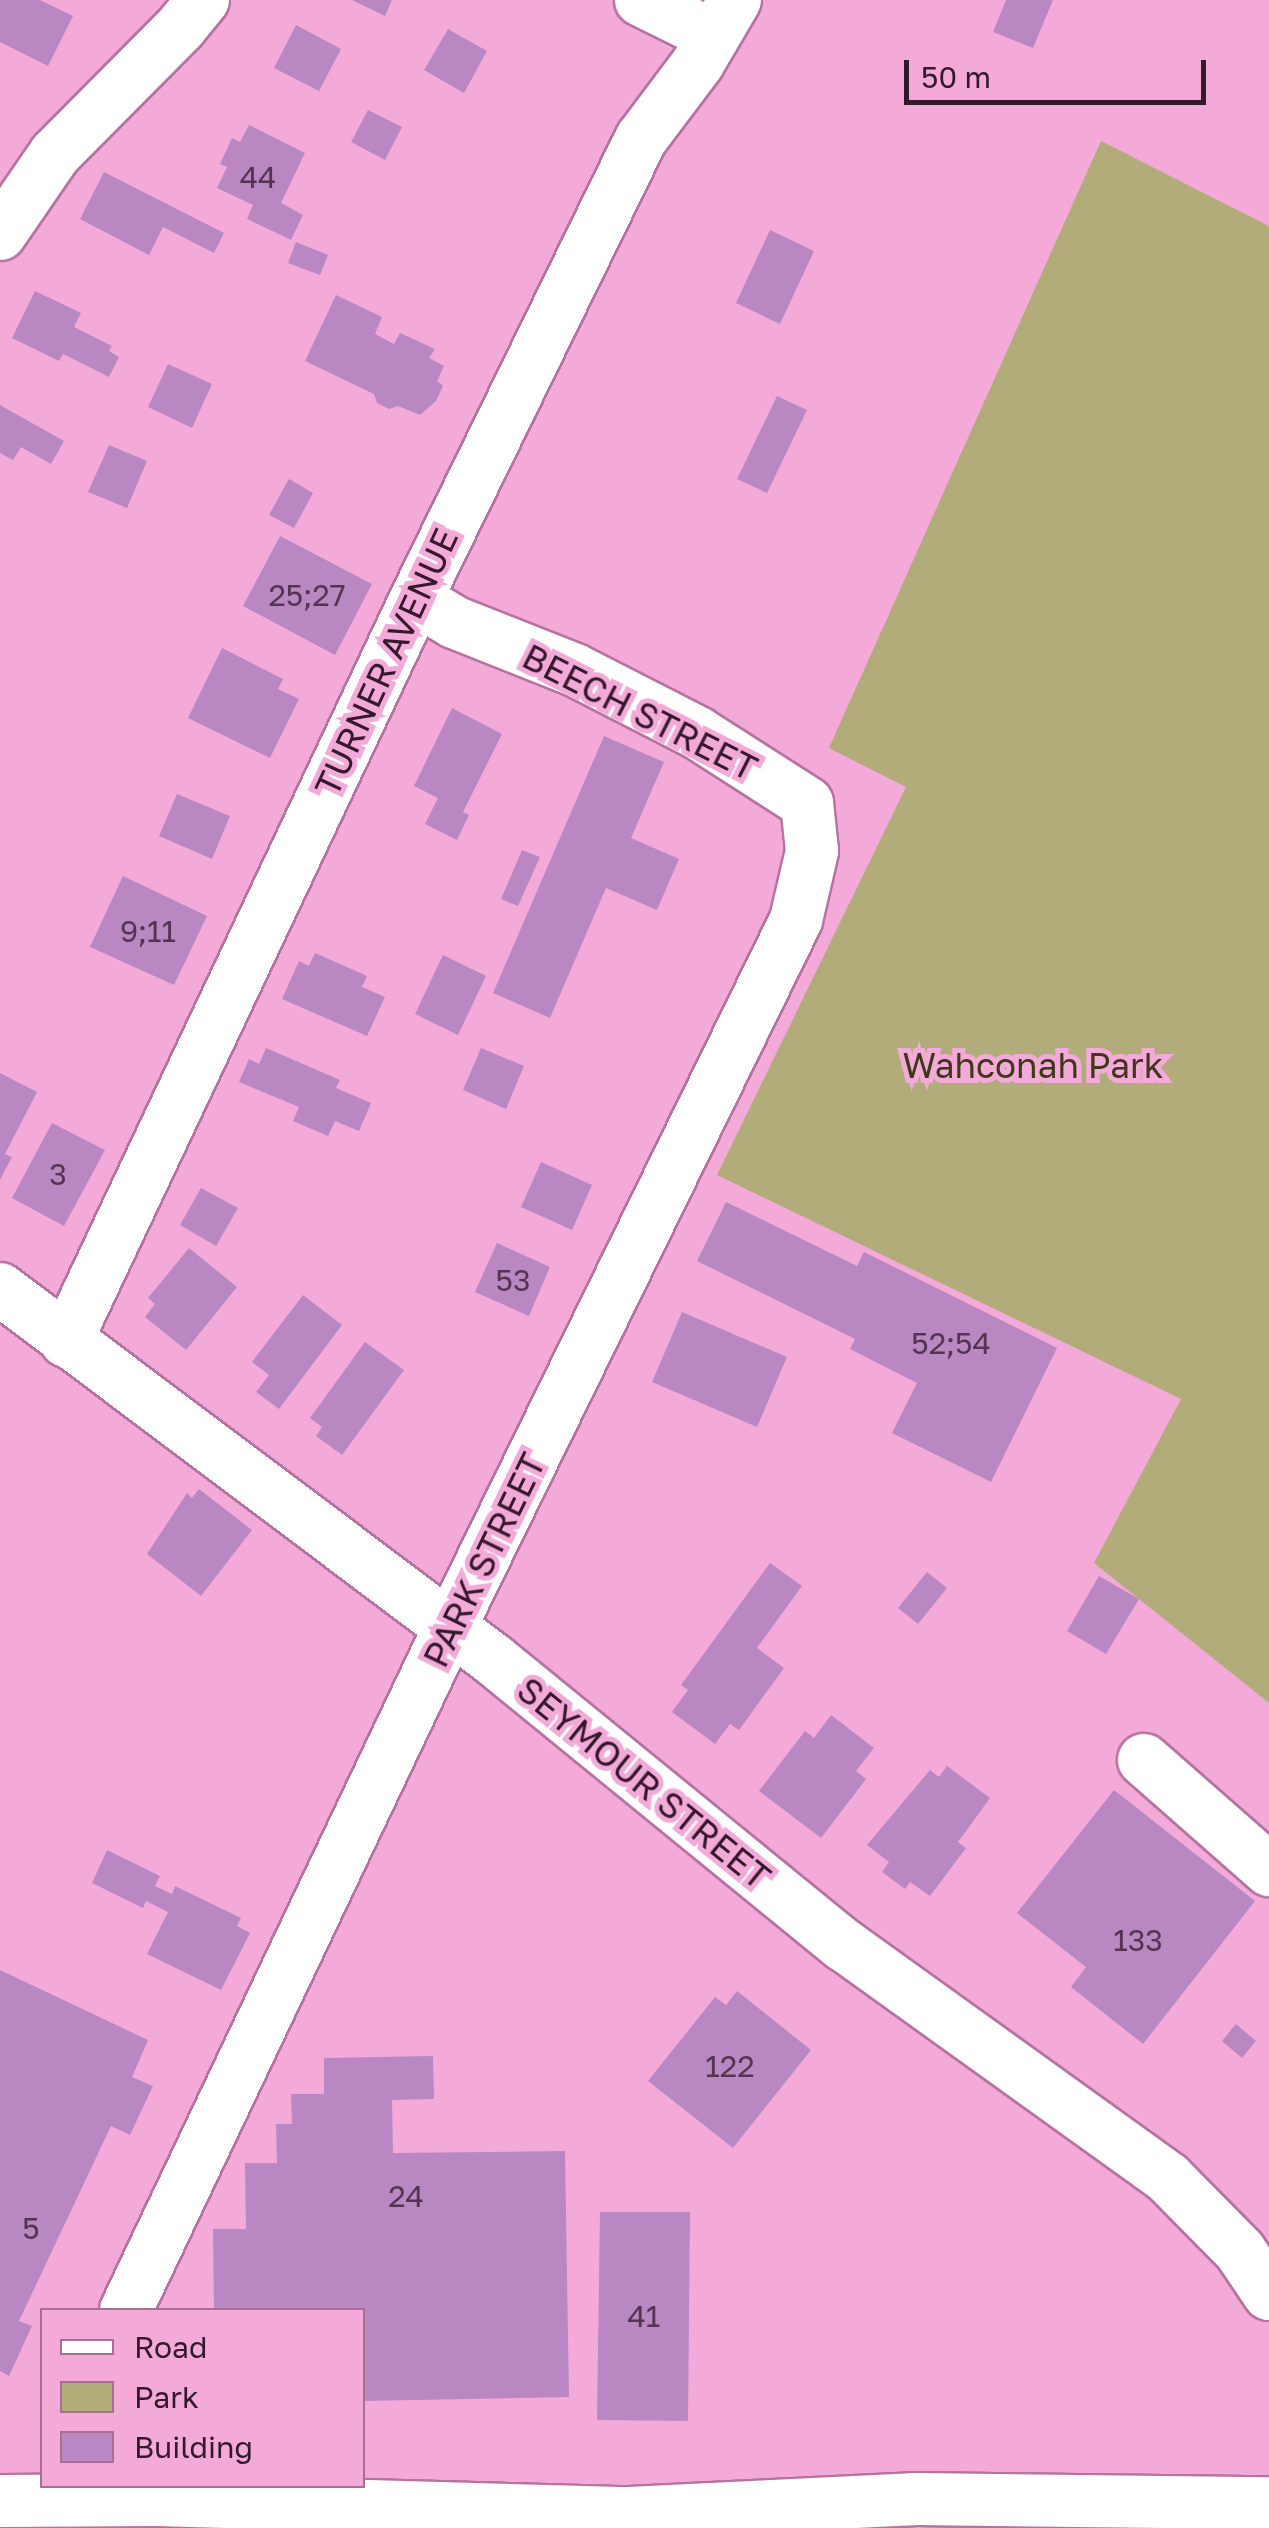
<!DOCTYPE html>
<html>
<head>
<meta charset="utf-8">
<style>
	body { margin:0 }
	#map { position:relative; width:1269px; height:2528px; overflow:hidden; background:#f3aad9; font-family:"Golos Text",sans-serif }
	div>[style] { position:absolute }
	.green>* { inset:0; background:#b2ab7a }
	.building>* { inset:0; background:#b988c2 }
	.roads { filter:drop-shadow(2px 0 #b7729f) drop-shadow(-2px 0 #b7729f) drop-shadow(0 2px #b7729f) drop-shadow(0 -2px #b7729f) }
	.minor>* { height:52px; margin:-26px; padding:0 26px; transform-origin:26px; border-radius:26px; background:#fff }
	span { translate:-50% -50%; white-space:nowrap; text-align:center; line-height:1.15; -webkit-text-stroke:10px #f3aad9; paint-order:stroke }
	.number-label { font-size:30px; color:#553451 }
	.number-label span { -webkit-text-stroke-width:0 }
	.street-label { font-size:35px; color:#34182b }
	.park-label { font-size:35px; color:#3d3816 }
	.legend { position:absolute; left:40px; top:2308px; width:325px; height:180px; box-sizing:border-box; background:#f3aad9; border:2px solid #a77093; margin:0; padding:12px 18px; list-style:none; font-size:30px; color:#34182b }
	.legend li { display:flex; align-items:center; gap:20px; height:50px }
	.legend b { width:50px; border:2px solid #a77093 }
	.scale { position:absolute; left:904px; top:60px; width:302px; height:45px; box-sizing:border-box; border:5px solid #34182b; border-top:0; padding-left:12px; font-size:30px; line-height:35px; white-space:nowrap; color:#34182b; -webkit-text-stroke:8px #f3aad9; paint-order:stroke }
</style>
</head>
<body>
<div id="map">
	<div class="green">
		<div style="clip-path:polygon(1101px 141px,1269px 226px,1269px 1703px,1094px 1563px,1181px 1399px,717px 1175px,906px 787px,829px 748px)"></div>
	</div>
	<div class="building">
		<div style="clip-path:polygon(0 0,40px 0,73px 16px,48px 66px,0 42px)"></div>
		<div style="clip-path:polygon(352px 0,392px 0,385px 16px)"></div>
		<div style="clip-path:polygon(1006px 0,1053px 0,1033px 48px,993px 32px)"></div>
		<div style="clip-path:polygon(296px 25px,341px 49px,319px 91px,274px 68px)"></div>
		<div style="clip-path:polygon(448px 29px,487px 51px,464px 93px,424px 70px)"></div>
		<div style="clip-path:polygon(368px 110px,402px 127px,385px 160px,351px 142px)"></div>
		<div style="clip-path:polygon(249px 125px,305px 153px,281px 203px,303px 215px,291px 240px,247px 219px,253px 205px,217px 188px,227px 167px,220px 164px,232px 138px,240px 142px)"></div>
		<div style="clip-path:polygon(104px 172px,224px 233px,214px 253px,163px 227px,149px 255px,80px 219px)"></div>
		<div style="clip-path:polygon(770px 230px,814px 251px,780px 324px,736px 303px)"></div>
		<div style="clip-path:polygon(296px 242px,328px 255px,320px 275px,288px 263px)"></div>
		<div style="clip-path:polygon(35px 291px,81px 313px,74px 327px,112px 346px,109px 351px,119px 357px,109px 377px,63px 354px,59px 361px,12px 338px)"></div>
		<div style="clip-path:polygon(336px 295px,382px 317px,375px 334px,394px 344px,400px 333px,435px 349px,429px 358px,444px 366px,437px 381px,443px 386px,436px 401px,420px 415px,398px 406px,389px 409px,377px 403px,374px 394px,305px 361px)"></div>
		<div style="clip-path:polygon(168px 364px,212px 384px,192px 428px,148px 407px)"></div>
		<div style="clip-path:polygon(777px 396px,807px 410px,767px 493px,737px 479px)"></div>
		<div style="clip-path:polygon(0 405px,64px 441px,51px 464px,21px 447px,13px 460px,0 453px)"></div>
		<div style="clip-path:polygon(109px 445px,147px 461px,127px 508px,88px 492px)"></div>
		<div style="clip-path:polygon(289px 479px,313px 493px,294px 528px,269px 515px)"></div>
		<div style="clip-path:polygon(280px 536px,372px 584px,335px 655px,243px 606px)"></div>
		<div style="clip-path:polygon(222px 648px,283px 679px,278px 689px,299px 699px,270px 758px,188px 718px)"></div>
		<div style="clip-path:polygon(452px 708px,502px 734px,463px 812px,469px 815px,457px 840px,425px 824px,438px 798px,414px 786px)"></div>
		<div style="clip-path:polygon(604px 736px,664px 762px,631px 838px,679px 859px,657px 910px,606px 888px,550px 1018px,493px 993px)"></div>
		<div style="clip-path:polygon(177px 794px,230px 816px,212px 859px,159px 836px)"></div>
		<div style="clip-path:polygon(522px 850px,540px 857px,518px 906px,501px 899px)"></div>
		<div style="clip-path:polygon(123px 876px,207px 916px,174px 985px,90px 947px)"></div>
		<div style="clip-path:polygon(315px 953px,367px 976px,362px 987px,385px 997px,367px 1036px,282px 999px,299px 961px,309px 966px)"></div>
		<div style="clip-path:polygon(443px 955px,486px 976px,458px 1035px,415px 1014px)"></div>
		<div style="clip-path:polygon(266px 1048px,340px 1080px,336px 1088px,371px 1103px,359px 1131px,335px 1121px,328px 1136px,293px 1121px,299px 1107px,239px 1082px,249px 1059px,259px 1064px)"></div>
		<div style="clip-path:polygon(481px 1048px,524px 1066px,506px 1109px,463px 1090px)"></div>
		<div style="clip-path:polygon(0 1073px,37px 1092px,5px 1154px,12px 1157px,0 1180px)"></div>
		<div style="clip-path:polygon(52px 1123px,105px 1150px,64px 1226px,12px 1198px)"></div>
		<div style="clip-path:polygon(541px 1162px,592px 1185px,572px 1230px,521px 1207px)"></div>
		<div style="clip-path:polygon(201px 1188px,238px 1208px,216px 1246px,180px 1225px)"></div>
		<div style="clip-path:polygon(726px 1202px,857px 1266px,864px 1252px,1057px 1348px,991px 1482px,892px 1433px,917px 1383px,850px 1349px,855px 1339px,697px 1261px)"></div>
		<div style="clip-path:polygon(497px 1243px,550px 1267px,529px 1316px,475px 1292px)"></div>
		<div style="clip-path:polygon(189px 1248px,237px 1287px,186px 1350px,145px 1317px,155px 1304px,148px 1298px)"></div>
		<div style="clip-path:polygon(303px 1295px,342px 1325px,279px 1409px,256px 1392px,269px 1375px,252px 1362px)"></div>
		<div style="clip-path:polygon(682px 1312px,787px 1357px,757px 1427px,652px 1382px)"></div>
		<div style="clip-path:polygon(365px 1342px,404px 1370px,342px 1455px,316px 1436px,322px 1427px,310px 1418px)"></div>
		<div style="clip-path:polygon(199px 1489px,252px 1530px,201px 1596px,147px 1554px,187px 1493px,192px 1498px)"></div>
		<div style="clip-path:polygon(770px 1563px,802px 1586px,757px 1648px,784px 1668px,739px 1730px,730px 1724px,715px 1744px,672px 1712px,688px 1690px,681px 1685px)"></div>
		<div style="clip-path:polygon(927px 1572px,947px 1588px,918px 1624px,898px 1608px)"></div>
		<div style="clip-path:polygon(1099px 1576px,1139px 1599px,1106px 1654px,1067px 1631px)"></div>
		<div style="clip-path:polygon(831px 1715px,874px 1748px,856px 1771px,866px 1779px,821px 1838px,759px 1791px,805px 1731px,814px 1738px)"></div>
		<div style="clip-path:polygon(947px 1766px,990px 1798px,958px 1842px,966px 1848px,930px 1896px,910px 1882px,905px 1889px,882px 1872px,889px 1862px,867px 1845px,930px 1770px,939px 1777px)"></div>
		<div style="clip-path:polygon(1114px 1790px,1255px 1901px,1143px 2044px,1071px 1987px,1086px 1967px,1017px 1913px)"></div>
		<div style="clip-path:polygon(107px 1850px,160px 1876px,155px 1886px,172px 1894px,175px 1886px,241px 1918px,237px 1926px,250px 1933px,221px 1990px,147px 1954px,168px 1912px,146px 1901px,143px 1908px,92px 1883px)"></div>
		<div style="clip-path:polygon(0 1970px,148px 2040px,132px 2077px,153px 2086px,130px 2135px,111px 2126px,19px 2321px,32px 2326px,9px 2376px,0 2371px)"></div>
		<div style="clip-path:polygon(737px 1991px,811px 2050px,733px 2148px,648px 2081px,715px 1997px,726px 2005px)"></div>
		<div style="clip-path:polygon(1236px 2024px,1256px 2041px,1242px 2058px,1222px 2041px)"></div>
		<div style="clip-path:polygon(433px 2056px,434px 2099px,392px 2100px,393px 2153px,565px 2151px,569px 2397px,362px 2401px,362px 2310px,214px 2310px,213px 2229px,246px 2229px,245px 2163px,277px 2163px,276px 2124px,292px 2124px,291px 2094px,324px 2094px,324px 2058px)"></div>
		<div style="clip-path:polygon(600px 2212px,690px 2212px,688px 2421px,597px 2420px)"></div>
	</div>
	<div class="roads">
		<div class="minor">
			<div style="left:641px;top:0;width:81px;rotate:26.3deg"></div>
			<div style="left:0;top:234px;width:97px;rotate:-55.5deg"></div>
			<div style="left:55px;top:154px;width:179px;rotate:-45.2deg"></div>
			<div style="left:181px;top:27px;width:35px;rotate:-51deg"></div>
			<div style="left:0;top:1289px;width:618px;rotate:36.91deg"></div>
			<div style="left:494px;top:1660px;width:451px;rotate:39.2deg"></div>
			<div style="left:844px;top:1945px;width:399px;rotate:35.7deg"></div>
			<div style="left:1168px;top:2178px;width:103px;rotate:45.4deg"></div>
			<div style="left:1240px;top:2251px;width:52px;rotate:56deg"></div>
			<div style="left:66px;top:1341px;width:820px;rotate:-64.75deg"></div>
			<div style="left:416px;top:599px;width:512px;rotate:-63.94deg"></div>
			<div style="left:641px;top:139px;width:95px;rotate:-53.1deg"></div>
			<div style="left:698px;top:63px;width:73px;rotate:-59.6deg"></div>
			<div style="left:1144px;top:1760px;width:167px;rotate:41.3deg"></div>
			<div style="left:126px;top:2310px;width:756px;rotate:-64.62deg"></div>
			<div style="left:450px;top:1627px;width:787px;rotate:-63.92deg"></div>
			<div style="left:796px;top:920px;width:71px;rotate:-76.9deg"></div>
			<div style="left:812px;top:851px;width:48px;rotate:-95.9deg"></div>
			<div style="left:807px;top:803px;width:130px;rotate:-147.3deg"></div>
			<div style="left:698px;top:733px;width:138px;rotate:-152.9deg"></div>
			<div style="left:575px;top:670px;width:130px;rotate:-158.4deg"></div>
			<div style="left:454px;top:622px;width:44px;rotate:-148.8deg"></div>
			<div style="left:0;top:2501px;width:155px;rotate:-0.4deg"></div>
			<div style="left:155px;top:2500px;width:474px;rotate:1.6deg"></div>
			<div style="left:629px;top:2513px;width:288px;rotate:-2.8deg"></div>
			<div style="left:917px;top:2499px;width:352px;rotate:0.7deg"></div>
		</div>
	</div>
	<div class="number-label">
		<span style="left:258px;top:177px">44</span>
		<span style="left:307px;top:595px">25;27</span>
		<span style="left:148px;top:931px">9;11</span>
		<span style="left:58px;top:1174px">3</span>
		<span style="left:513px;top:1280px">53</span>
		<span style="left:951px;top:1343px">52;54</span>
		<span style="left:1138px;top:1940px">133</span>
		<span style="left:730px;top:2066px">122</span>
		<span style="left:406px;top:2196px">24</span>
		<span style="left:31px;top:2228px">5</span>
		<span style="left:644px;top:2316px">41</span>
	</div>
	<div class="street-label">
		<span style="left:386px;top:662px;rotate:-65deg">TURNER AVENUE</span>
		<span style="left:640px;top:712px;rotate:27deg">BEECH STREET</span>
		<span style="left:484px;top:1560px;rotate:-64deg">PARK STREET</span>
		<span style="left:644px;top:1783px;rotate:39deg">SEYMOUR STREET</span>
	</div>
	<div class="park-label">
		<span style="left:1033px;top:1065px">Wahconah Park</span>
	</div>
	<ul class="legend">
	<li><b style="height:12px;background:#fff"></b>Road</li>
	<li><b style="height:28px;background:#b2ab7a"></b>Park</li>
	<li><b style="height:28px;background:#b988c2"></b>Building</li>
	</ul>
	<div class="scale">50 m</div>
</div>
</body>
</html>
